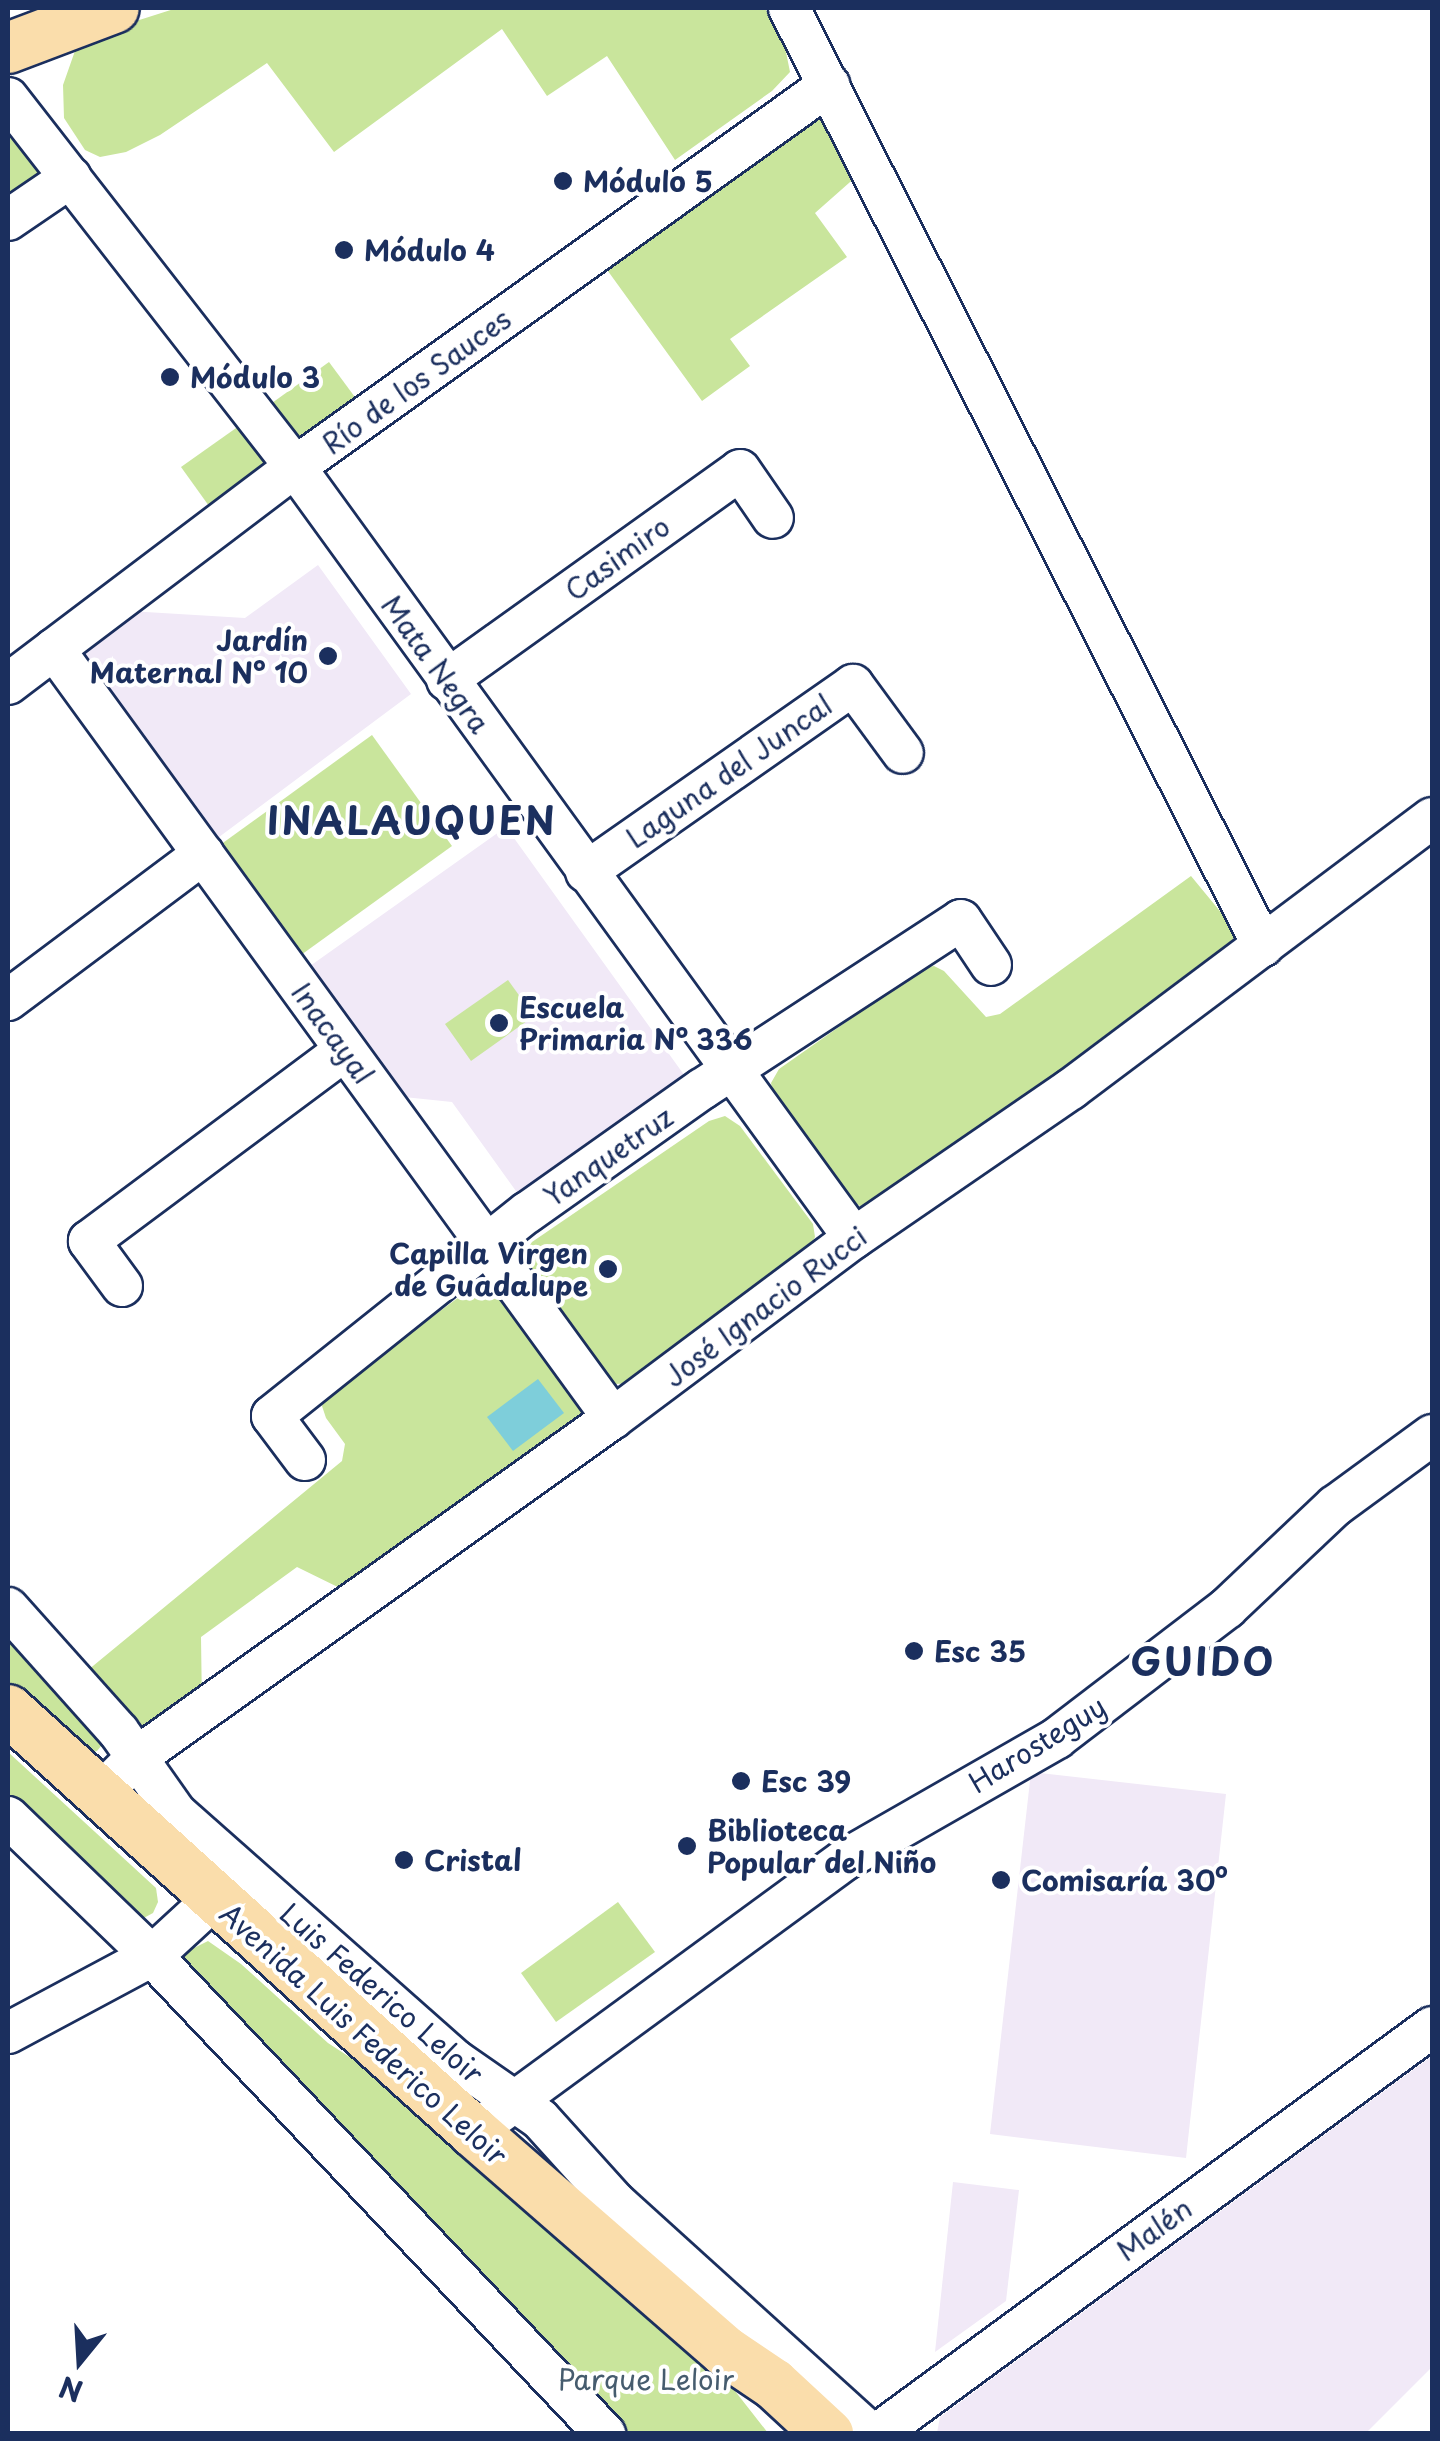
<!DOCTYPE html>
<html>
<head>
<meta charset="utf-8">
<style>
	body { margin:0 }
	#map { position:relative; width:1440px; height:2441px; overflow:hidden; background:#fff; font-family:"Playpen Sans",sans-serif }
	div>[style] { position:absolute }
	.built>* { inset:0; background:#f1e9f7 }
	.green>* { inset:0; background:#c9e59c }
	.water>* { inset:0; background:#7eceda }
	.roads { filter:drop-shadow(2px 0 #1b2f5e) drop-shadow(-2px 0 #1b2f5e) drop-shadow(0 2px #1b2f5e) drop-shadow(0 -2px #1b2f5e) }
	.minor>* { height:40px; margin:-20px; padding:0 20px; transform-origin:20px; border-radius:20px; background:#fff }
	.major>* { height:50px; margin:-25px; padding:0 25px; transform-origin:25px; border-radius:25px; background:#faddab }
	.dots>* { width:28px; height:28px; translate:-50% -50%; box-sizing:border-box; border:5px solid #fff; border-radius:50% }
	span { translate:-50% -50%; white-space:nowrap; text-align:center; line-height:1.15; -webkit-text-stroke:8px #fff; paint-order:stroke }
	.poi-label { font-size:28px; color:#1b2f5e; font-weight:700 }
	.left { translate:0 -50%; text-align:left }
	.right { translate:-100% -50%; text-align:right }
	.street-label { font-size:28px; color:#1b2f5e }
	.park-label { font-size:28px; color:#465c6e }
	.district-label { font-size:38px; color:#1b2f5e; font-weight:700; letter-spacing:2.5px }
	.frame { position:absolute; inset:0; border:10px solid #1b2f5e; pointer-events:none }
	.north { position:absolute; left:30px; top:2311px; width:100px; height:100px; -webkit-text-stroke:8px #fff; paint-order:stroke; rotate:198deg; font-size:28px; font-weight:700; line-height:40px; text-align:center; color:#1b2f5e }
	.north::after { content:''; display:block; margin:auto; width:35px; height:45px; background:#1b2f5e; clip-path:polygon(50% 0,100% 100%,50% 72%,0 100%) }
</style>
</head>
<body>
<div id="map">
	<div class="built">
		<div style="clip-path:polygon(318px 565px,411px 694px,215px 840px,74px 651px,129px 611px,245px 618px)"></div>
		<div style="clip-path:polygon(506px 827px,687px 1079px,521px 1198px,452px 1102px,404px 1097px,310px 966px)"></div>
		<div style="clip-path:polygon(1031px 1772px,1226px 1794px,1186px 2158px,990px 2134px)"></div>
		<div style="clip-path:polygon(1432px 2056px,1432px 2367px,1366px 2433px,937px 2433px,940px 2417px)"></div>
		<div style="clip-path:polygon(953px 2182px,1019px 2190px,1006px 2301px,935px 2352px)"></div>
	</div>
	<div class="green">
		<div style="clip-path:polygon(177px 8px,765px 8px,785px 47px,790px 72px,772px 91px,675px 160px,607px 56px,547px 96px,502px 29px,334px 152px,267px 63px,160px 135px,126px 152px,100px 157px,85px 150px,64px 118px,63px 85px,76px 48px,89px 36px)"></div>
		<div style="clip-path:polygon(824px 108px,858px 175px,815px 213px,847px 257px,730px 339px,750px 366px,702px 401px,605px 267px)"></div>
		<div style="clip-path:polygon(8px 122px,41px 161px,38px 173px,8px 197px)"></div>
		<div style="clip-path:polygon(329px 362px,363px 408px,298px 454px,265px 408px)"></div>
		<div style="clip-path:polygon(246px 421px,279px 467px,214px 513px,181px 467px)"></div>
		<div style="clip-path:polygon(372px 735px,452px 846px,301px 955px,220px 845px)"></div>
		<div style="clip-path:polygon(1191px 876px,1233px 927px,1236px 935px,1231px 942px,884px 1202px,860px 1206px,842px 1194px,774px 1099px,771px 1083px,779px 1069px,923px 968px,934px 966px,944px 971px,986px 1017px,1000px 1014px)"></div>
		<div style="clip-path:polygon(508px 980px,534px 1016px,471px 1061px,445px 1024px)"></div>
		<div style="clip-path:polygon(725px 1116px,740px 1126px,813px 1224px,815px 1237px,808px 1249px,631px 1383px,616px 1384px,602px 1376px,528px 1265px,525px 1252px,532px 1242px,709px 1121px)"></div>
		<div style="clip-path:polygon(486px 1284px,501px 1294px,583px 1403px,586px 1419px,350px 1593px,297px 1567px,201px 1637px,202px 1708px,144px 1741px,82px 1675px,342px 1461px,345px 1444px,326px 1418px,322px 1406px,326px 1395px,470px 1289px)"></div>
		<div style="clip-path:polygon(8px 1628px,101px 1733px,102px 1745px,97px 1751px,86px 1755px,8px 1690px)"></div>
		<div style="clip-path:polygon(8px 1752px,156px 1888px,158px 1902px,153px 1913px,140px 1920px,8px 1806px)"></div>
		<div style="clip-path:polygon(618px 1902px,655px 1952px,556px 2022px,521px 1973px)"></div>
		<div style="clip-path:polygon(208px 1941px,241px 1964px,328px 2043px,405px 2093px,728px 2382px,768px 2433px,627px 2433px,192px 1981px,182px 1960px,186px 1952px)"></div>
	</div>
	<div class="water">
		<div style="clip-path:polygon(538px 1379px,564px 1413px,513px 1451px,487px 1417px)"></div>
	</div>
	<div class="roads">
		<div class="minor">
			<div style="left:789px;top:8px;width:1051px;rotate:63.19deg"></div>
			<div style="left:8px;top:98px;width:467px;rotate:52.1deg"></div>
			<div style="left:295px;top:467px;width:952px;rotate:54.06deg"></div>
			<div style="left:8px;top:220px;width:76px;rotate:-34.3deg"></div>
			<div style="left:54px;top:649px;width:951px;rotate:53.99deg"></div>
			<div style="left:447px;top:680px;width:360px;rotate:-35.6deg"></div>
			<div style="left:740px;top:470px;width:58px;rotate:55.5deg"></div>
			<div style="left:8px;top:684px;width:360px;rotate:-37.1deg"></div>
			<div style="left:295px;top:467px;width:657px;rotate:-35.58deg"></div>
			<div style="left:586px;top:872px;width:326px;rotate:-35deg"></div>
			<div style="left:853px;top:685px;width:84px;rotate:53.7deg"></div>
			<div style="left:8px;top:1000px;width:244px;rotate:-36.8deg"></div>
			<div style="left:122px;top:1286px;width:56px;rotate:-126.3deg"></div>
			<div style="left:89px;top:1241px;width:319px;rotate:-36.7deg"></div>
			<div style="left:305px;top:1460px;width:55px;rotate:-126.9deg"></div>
			<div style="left:272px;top:1416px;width:327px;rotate:-38.6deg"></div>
			<div style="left:528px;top:1212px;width:213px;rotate:-35.3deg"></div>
			<div style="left:702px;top:1089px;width:309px;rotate:-33.1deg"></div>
			<div style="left:961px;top:920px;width:54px;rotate:56.3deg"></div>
			<div style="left:8px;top:1608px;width:166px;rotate:48.2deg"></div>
			<div style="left:119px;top:1732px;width:99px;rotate:54.9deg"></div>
			<div style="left:176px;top:1813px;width:373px;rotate:41.5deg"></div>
			<div style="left:455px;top:2060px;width:103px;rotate:34.8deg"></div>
			<div style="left:540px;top:2119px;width:112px;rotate:47.9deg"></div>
			<div style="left:615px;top:2202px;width:345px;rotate:42.2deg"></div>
			<div style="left:99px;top:1795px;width:54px;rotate:-45deg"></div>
			<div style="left:137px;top:1757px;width:584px;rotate:-35.46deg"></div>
			<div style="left:613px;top:1418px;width:301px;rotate:-36.8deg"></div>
			<div style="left:854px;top:1238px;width:263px;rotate:-34.5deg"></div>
			<div style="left:1071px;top:1089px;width:451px;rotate:-36.9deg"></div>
			<div style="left:8px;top:1817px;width:200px;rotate:44deg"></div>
			<div style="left:152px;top:1956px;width:659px;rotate:46.54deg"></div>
			<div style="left:8px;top:2033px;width:163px;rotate:-28.1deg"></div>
			<div style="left:152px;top:1956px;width:83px;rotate:-42.6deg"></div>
			<div style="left:496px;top:2115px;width:434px;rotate:-36.2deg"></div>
			<div style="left:846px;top:1859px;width:243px;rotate:-29.8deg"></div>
			<div style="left:1057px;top:1738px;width:214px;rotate:-37.4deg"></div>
			<div style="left:1227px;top:1608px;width:149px;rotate:-43.4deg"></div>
			<div style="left:1335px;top:1506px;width:120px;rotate:-36.2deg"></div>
			<div style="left:877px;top:2434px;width:688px;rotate:-36.25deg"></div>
		</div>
		<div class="major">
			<div style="left:8px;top:48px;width:113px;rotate:-20.7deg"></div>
			<div style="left:8px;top:1710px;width:629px;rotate:42.16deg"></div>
			<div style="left:474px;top:2132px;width:333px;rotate:41.1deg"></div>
			<div style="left:725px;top:2351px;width:59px;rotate:34deg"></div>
			<div style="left:774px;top:2384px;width:74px;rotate:42.8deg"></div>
		</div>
	</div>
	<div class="dots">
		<div style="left:563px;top:181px;background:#1b2f5e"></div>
		<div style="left:344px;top:250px;background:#1b2f5e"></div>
		<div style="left:170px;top:377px;background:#1b2f5e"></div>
		<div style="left:328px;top:656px;background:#1b2f5e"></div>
		<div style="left:499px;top:1023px;background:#1b2f5e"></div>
		<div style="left:608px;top:1269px;background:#1b2f5e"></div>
		<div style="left:914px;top:1651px;background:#1b2f5e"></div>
		<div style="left:741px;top:1781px;background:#1b2f5e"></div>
		<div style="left:687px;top:1846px;background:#1b2f5e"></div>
		<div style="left:404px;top:1860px;background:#1b2f5e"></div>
		<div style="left:1001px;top:1880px;background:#1b2f5e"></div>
	</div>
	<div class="poi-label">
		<span class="left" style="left:583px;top:181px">Módulo 5</span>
		<span class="left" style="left:364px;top:250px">Módulo 4</span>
		<span class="left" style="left:190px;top:377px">Módulo 3</span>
		<span class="right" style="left:308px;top:656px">Jardín<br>Maternal N° 10</span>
		<span class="left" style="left:519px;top:1023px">Escuela<br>Primaria N° 336</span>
		<span class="right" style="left:588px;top:1269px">Capilla Virgen<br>de Guadalupe</span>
		<span class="left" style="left:934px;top:1651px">Esc 35</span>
		<span class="left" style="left:761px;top:1781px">Esc 39</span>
		<span class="left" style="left:707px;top:1846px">Biblioteca<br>Popular del Niño</span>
		<span class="left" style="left:424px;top:1860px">Cristal</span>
		<span class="left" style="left:1021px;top:1880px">Comisaría 30º</span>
	</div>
	<div class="street-label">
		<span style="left:416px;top:381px;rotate:-36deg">Río de los Sauces</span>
		<span style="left:617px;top:558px;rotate:-36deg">Casimiro</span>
		<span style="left:436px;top:664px;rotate:54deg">Mata Negra</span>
		<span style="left:729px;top:771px;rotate:-35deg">Laguna del Juncal</span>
		<span style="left:333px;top:1033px;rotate:54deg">Inacayal</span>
		<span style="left:608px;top:1156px;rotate:-35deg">Yanquetruz</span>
		<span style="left:765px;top:1306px;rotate:-37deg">José Ignacio Rucci</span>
		<span style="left:1037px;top:1744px;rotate:-32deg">Harosteguy</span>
		<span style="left:382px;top:1993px;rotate:41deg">Luis Federico Leloir</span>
		<span style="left:364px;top:2034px;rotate:42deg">Avenida Luis Federico Leloir</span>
		<span style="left:1154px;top:2229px;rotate:-36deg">Malén</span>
	</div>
	<div class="park-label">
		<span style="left:646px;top:2379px">Parque Leloir</span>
	</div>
	<div class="district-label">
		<span style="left:412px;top:820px">INALAUQUEN</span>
		<span style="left:1203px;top:1661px">GUIDO</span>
	</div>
	<div class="frame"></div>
	<div class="north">N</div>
</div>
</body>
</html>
